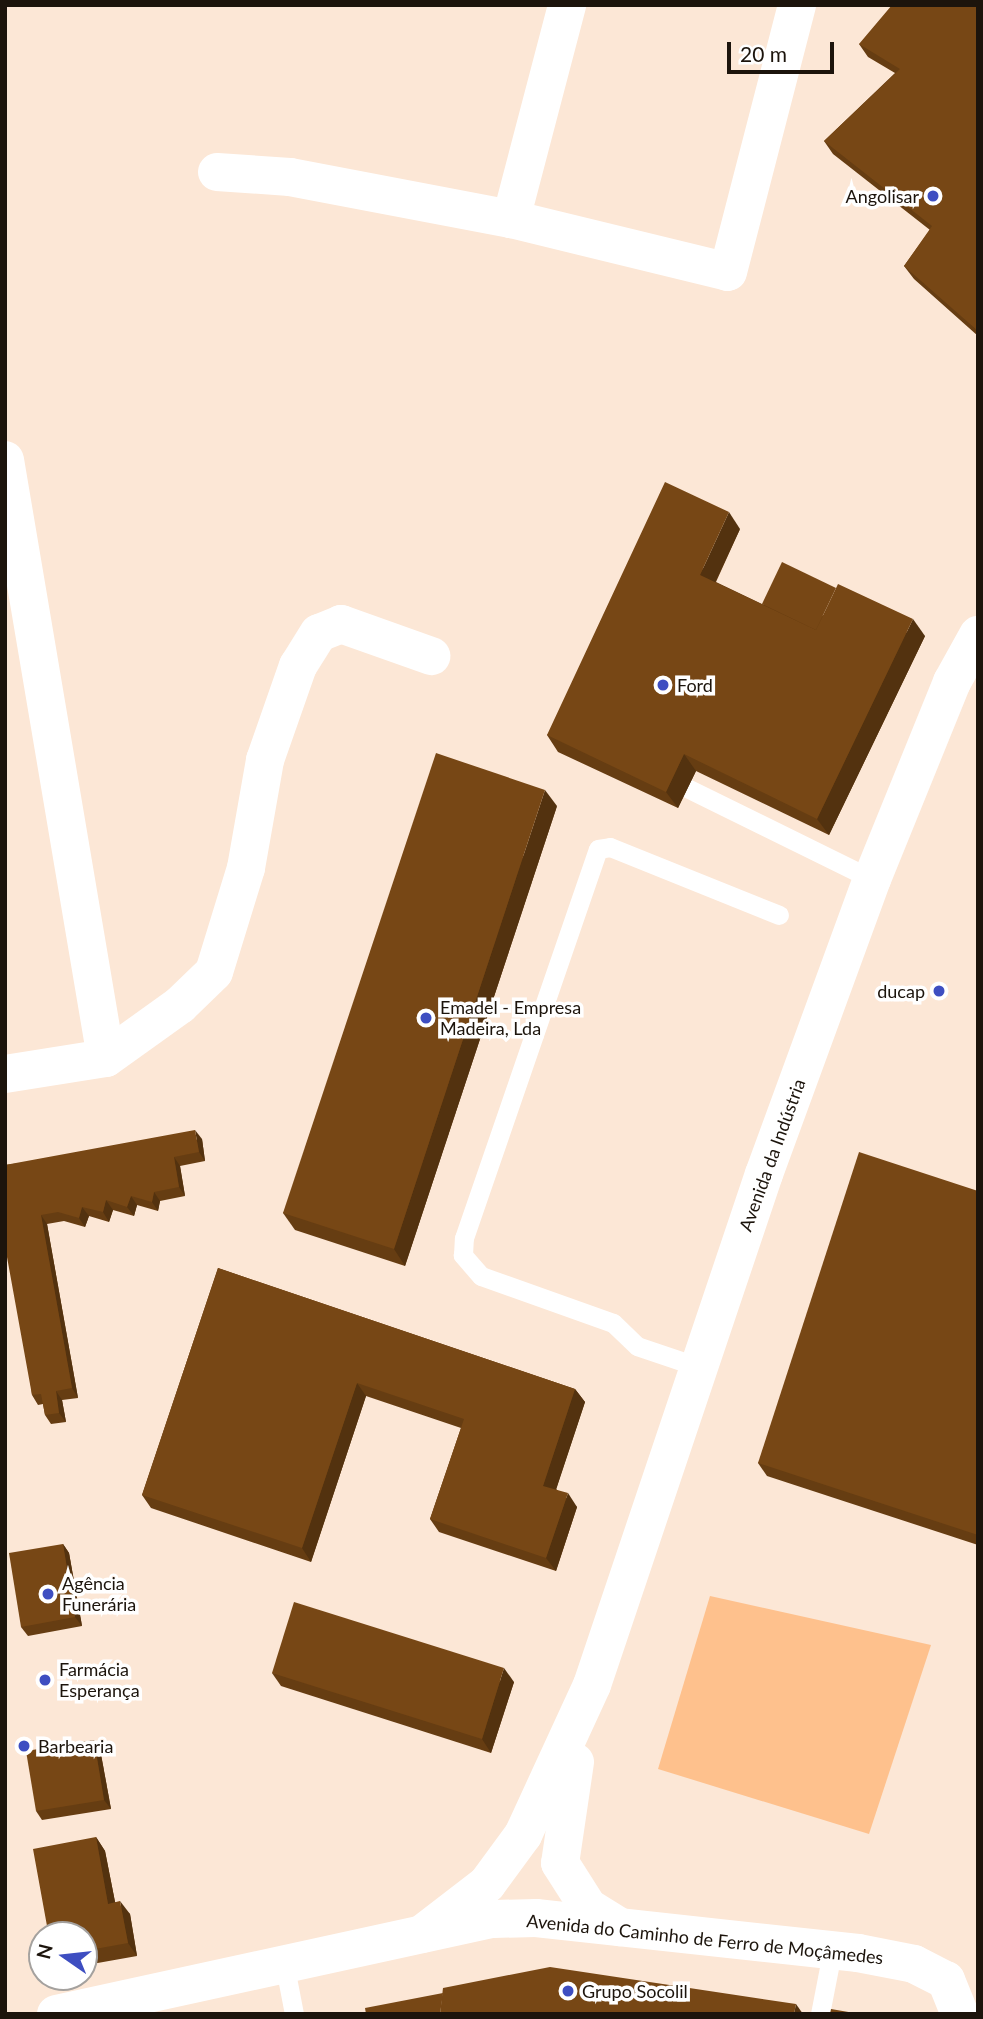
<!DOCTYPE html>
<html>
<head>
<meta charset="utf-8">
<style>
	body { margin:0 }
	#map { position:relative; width:983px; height:2019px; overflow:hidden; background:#fce7d6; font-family:Lato,sans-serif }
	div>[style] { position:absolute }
	.green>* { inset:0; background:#fec18d }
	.lane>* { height:19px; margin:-9.5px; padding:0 9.5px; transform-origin:9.5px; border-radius:9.5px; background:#fff }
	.street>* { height:38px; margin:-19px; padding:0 19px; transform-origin:19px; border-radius:19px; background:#fff }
	.secondary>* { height:38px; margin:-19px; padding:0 19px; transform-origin:19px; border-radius:19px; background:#fff }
	.wall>* { inset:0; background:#663d12 }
	.shaded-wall>* { inset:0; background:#53320f }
	.building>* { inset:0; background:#774715 }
	.dots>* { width:19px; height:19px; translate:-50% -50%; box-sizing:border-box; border:4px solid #fff; border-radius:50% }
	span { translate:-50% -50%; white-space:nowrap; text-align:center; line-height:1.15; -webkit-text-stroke:7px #fff; paint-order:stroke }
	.poi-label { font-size:18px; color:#1c140c }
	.right { translate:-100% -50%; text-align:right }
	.left { translate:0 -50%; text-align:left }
	.street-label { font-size:18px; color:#1c140c }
	.frame { position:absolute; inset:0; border:7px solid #1c140c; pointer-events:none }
	.north { position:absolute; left:28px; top:1921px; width:70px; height:70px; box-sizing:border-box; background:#fff; border:2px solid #a4a19e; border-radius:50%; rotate:284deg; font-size:19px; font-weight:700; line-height:28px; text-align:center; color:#1c140c }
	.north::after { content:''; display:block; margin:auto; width:24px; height:32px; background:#3e4ec1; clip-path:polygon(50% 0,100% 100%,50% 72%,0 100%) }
	.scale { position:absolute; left:727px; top:42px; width:107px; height:32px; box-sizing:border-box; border:4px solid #1c140c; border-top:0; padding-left:9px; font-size:21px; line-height:24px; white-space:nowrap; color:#1c140c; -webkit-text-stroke:5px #fff; paint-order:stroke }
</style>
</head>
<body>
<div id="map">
	<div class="green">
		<div style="clip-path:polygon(710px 1596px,931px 1645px,869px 1834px,658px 1769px)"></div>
	</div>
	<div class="lane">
		<div style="left:687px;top:788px;width:206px;rotate:26.2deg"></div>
		<div style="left:699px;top:1367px;width:65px;rotate:-161.3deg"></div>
		<div style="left:637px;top:1346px;width:33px;rotate:-136deg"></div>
		<div style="left:613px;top:1323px;width:140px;rotate:-160.4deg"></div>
		<div style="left:481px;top:1276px;width:28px;rotate:-131deg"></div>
		<div style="left:463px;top:1255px;width:17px;rotate:-87deg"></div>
		<div style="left:464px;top:1238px;width:411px;rotate:-71deg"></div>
		<div style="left:598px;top:849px;width:12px;rotate:-9deg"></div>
		<div style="left:610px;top:847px;width:182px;rotate:21.9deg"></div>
		<div style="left:284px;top:1962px;width:53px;rotate:79.1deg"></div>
		<div style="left:820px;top:2014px;width:63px;rotate:-79deg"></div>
	</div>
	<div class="street">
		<div style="left:217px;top:172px;width:73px;rotate:3.9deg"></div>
		<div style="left:290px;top:177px;width:225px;rotate:10.8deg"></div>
		<div style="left:511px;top:219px;width:223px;rotate:13.7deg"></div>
		<div style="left:728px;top:272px;width:276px;rotate:-75.5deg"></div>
		<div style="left:511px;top:219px;width:221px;rotate:-75.3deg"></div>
		<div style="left:5px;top:460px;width:606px;rotate:80.41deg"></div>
		<div style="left:5px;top:1074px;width:102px;rotate:-9deg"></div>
		<div style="left:106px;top:1058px;width:91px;rotate:-35.6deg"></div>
		<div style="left:180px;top:1005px;width:47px;rotate:-44.1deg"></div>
		<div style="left:214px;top:972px;width:109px;rotate:-72.9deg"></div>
		<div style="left:246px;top:868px;width:110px;rotate:-80deg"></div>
		<div style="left:265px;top:760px;width:100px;rotate:-70.7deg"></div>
		<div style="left:298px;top:666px;width:39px;rotate:-58deg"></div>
		<div style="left:319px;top:633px;width:24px;rotate:-22deg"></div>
		<div style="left:341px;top:624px;width:96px;rotate:19.6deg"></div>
	</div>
	<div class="secondary">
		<div style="left:575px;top:1762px;width:102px;rotate:98.4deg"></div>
		<div style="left:560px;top:1863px;width:52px;rotate:57.5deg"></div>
		<div style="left:588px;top:1907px;width:38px;rotate:32deg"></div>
		<div style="left:422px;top:1934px;width:82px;rotate:-37.6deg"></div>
		<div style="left:487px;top:1884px;width:61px;rotate:-53.7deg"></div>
		<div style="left:523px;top:1835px;width:165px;rotate:-65.3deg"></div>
		<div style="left:592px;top:1685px;width:539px;rotate:-71.4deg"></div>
		<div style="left:764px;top:1174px;width:314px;rotate:-69.9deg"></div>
		<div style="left:872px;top:879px;width:213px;rotate:-67.9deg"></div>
		<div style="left:952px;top:682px;width:54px;rotate:-61deg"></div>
		<div style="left:56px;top:2014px;width:447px;rotate:-12.3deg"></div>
		<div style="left:493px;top:1919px;width:43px;rotate:-1.3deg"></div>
		<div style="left:536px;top:1918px;width:324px;rotate:6.2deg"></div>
		<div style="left:858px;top:1953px;width:57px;rotate:11.1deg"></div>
		<div style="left:914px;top:1964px;width:36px;rotate:27deg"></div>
		<div style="left:946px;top:1980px;width:37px;rotate:68deg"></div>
	</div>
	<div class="wall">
		<div style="clip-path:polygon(978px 5px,978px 336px,914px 279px,904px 266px,930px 230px,833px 154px,824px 141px,895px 73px,868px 57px,859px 44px)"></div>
		<div style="clip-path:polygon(740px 529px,716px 582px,762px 604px,925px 636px,829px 835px,696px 771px,678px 808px,558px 752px,547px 735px)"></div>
		<div style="clip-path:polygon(557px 806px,405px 1266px,295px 1230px,283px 1213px)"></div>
		<div style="clip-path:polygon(202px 1139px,205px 1161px,180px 1166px,185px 1196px,160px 1201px,158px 1211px,137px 1205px,134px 1216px,113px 1210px,109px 1222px,89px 1216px,85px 1227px,64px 1221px,47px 1224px,78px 1398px,62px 1400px,66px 1422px,51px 1424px,45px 1415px,43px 1404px,38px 1405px,32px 1395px,5px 1165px)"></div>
		<div style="clip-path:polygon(978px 1191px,978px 1545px,767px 1476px,758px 1463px)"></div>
		<div style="clip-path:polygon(218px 1268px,575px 1389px,585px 1402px,556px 1489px,577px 1507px,556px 1571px,439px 1532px,430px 1519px,461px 1428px,366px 1396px,311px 1562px,151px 1508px,142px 1495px)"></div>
		<div style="clip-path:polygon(63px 1544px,69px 1553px,82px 1626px,28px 1636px,21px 1627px)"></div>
		<div style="clip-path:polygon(272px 1673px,514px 1682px,491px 1753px,281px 1686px)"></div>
		<div style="clip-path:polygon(100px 1749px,111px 1809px,42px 1820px,36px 1811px)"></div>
		<div style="clip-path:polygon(96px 1837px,105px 1851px,115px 1902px,130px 1914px,137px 1956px,92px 1964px,84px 1963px,84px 1935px)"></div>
	</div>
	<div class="shaded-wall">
		<div style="clip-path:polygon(729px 512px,740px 529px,711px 591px,700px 575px)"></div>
		<div style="clip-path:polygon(913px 619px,925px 636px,829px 835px,817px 819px)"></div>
		<div style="clip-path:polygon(684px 754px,696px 771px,678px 808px,666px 792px)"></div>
		<div style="clip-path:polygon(545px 790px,557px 806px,405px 1266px,394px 1249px)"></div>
		<div style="clip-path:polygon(195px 1130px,202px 1139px,205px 1161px,199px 1152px)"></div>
		<div style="clip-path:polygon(174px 1157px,180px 1166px,185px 1196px,179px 1187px)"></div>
		<div style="clip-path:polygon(154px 1192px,160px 1201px,158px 1211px,152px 1202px)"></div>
		<div style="clip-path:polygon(131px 1196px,137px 1205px,134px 1216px,127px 1207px)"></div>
		<div style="clip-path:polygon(106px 1200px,113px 1210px,109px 1222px,103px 1212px)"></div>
		<div style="clip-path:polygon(82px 1207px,89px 1216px,85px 1227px,79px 1218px)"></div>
		<div style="clip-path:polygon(41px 1215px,47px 1224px,78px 1398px,72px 1388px)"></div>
		<div style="clip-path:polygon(357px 1383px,366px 1396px,311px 1562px,302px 1548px)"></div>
		<div style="clip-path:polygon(575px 1389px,585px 1402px,553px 1499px,543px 1486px)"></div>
		<div style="clip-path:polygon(56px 1391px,62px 1400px,66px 1422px,59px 1413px)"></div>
		<div style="clip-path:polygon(568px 1493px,577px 1507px,556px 1571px,546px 1558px)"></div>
		<div style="clip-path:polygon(63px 1544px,69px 1553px,82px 1626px,75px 1617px)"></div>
		<div style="clip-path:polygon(504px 1668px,514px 1682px,491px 1753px,482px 1739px)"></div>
		<div style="clip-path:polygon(94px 1740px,100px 1749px,111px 1809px,104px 1800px)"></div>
		<div style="clip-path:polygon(96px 1837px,105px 1851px,118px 1917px,108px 1904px)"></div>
		<div style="clip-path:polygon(120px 1901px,130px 1914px,137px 1956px,128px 1943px)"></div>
		<div style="clip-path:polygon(796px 2004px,803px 2014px,794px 2014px)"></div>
	</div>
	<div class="building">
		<div style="clip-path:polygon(892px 5px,978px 5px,978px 331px,904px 266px,932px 226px,824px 141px,900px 69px,859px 44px)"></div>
		<div style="clip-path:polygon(665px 482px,729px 512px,700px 575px,816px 630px,838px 584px,913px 619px,817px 819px,684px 754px,666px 792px,547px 735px)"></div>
		<div style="clip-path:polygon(782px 562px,836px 588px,816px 630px,762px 604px)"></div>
		<div style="clip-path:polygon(436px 753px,545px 790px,394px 1249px,283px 1213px)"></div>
		<div style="clip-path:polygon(195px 1130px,199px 1152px,174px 1157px,179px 1187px,154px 1192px,152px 1202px,131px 1196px,127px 1207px,106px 1200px,103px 1212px,82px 1207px,79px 1218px,58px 1212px,41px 1215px,72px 1388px,56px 1391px,59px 1413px,45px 1415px,41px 1394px,32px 1395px,5px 1246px,5px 1165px)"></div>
		<div style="clip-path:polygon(859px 1152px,978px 1191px,978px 1535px,758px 1463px)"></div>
		<div style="clip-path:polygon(218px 1268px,575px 1389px,543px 1486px,568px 1493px,546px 1558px,430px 1519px,464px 1419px,357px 1383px,302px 1548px,142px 1495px)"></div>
		<div style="clip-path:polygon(63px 1544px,75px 1617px,21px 1627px,9px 1553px)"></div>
		<div style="clip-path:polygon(294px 1602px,504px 1668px,482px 1739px,272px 1673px)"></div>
		<div style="clip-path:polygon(94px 1740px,104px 1800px,36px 1811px,26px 1751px)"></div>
		<div style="clip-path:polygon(96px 1837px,108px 1904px,120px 1901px,128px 1943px,84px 1951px,84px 1935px,53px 1935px,47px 1926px,33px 1849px)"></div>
		<div style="clip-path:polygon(550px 1967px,796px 2004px,794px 2014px,440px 2014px,443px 1988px)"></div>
		<div style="clip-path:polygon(443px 1993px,440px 2014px,366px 2014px,365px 2008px)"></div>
		<div style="clip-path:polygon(831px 2009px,860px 2014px,830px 2014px)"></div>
	</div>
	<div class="dots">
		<div style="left:933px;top:196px;background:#3e4ec1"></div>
		<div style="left:663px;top:685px;background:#3e4ec1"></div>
		<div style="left:939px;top:991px;background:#3e4ec1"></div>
		<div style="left:426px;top:1018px;background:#3e4ec1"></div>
		<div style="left:48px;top:1594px;background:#3e4ec1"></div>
		<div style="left:45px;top:1680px;background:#3e4ec1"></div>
		<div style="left:24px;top:1746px;background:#3e4ec1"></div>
		<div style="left:568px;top:1991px;background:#3e4ec1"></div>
	</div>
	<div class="poi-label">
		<span class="right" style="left:919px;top:196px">Angolisar</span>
		<span class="left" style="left:677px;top:685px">Ford</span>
		<span class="right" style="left:925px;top:991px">ducap</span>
		<span class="left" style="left:440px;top:1018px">Emadel - Empresa<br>Madeira, Lda</span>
		<span class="left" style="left:62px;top:1594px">Agência<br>Funerária</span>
		<span class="left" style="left:59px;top:1680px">Farmácia<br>Esperança</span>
		<span class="left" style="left:38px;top:1746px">Barbearia</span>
		<span class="left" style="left:582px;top:1991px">Grupo Socolil</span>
	</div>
	<div class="street-label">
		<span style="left:772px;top:1155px;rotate:-70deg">Avenida da Indústria</span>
		<span style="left:705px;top:1939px;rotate:6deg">Avenida do Caminho de Ferro de Moçâmedes</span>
	</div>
	<div class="frame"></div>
	<div class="north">N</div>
	<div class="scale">20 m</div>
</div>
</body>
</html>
